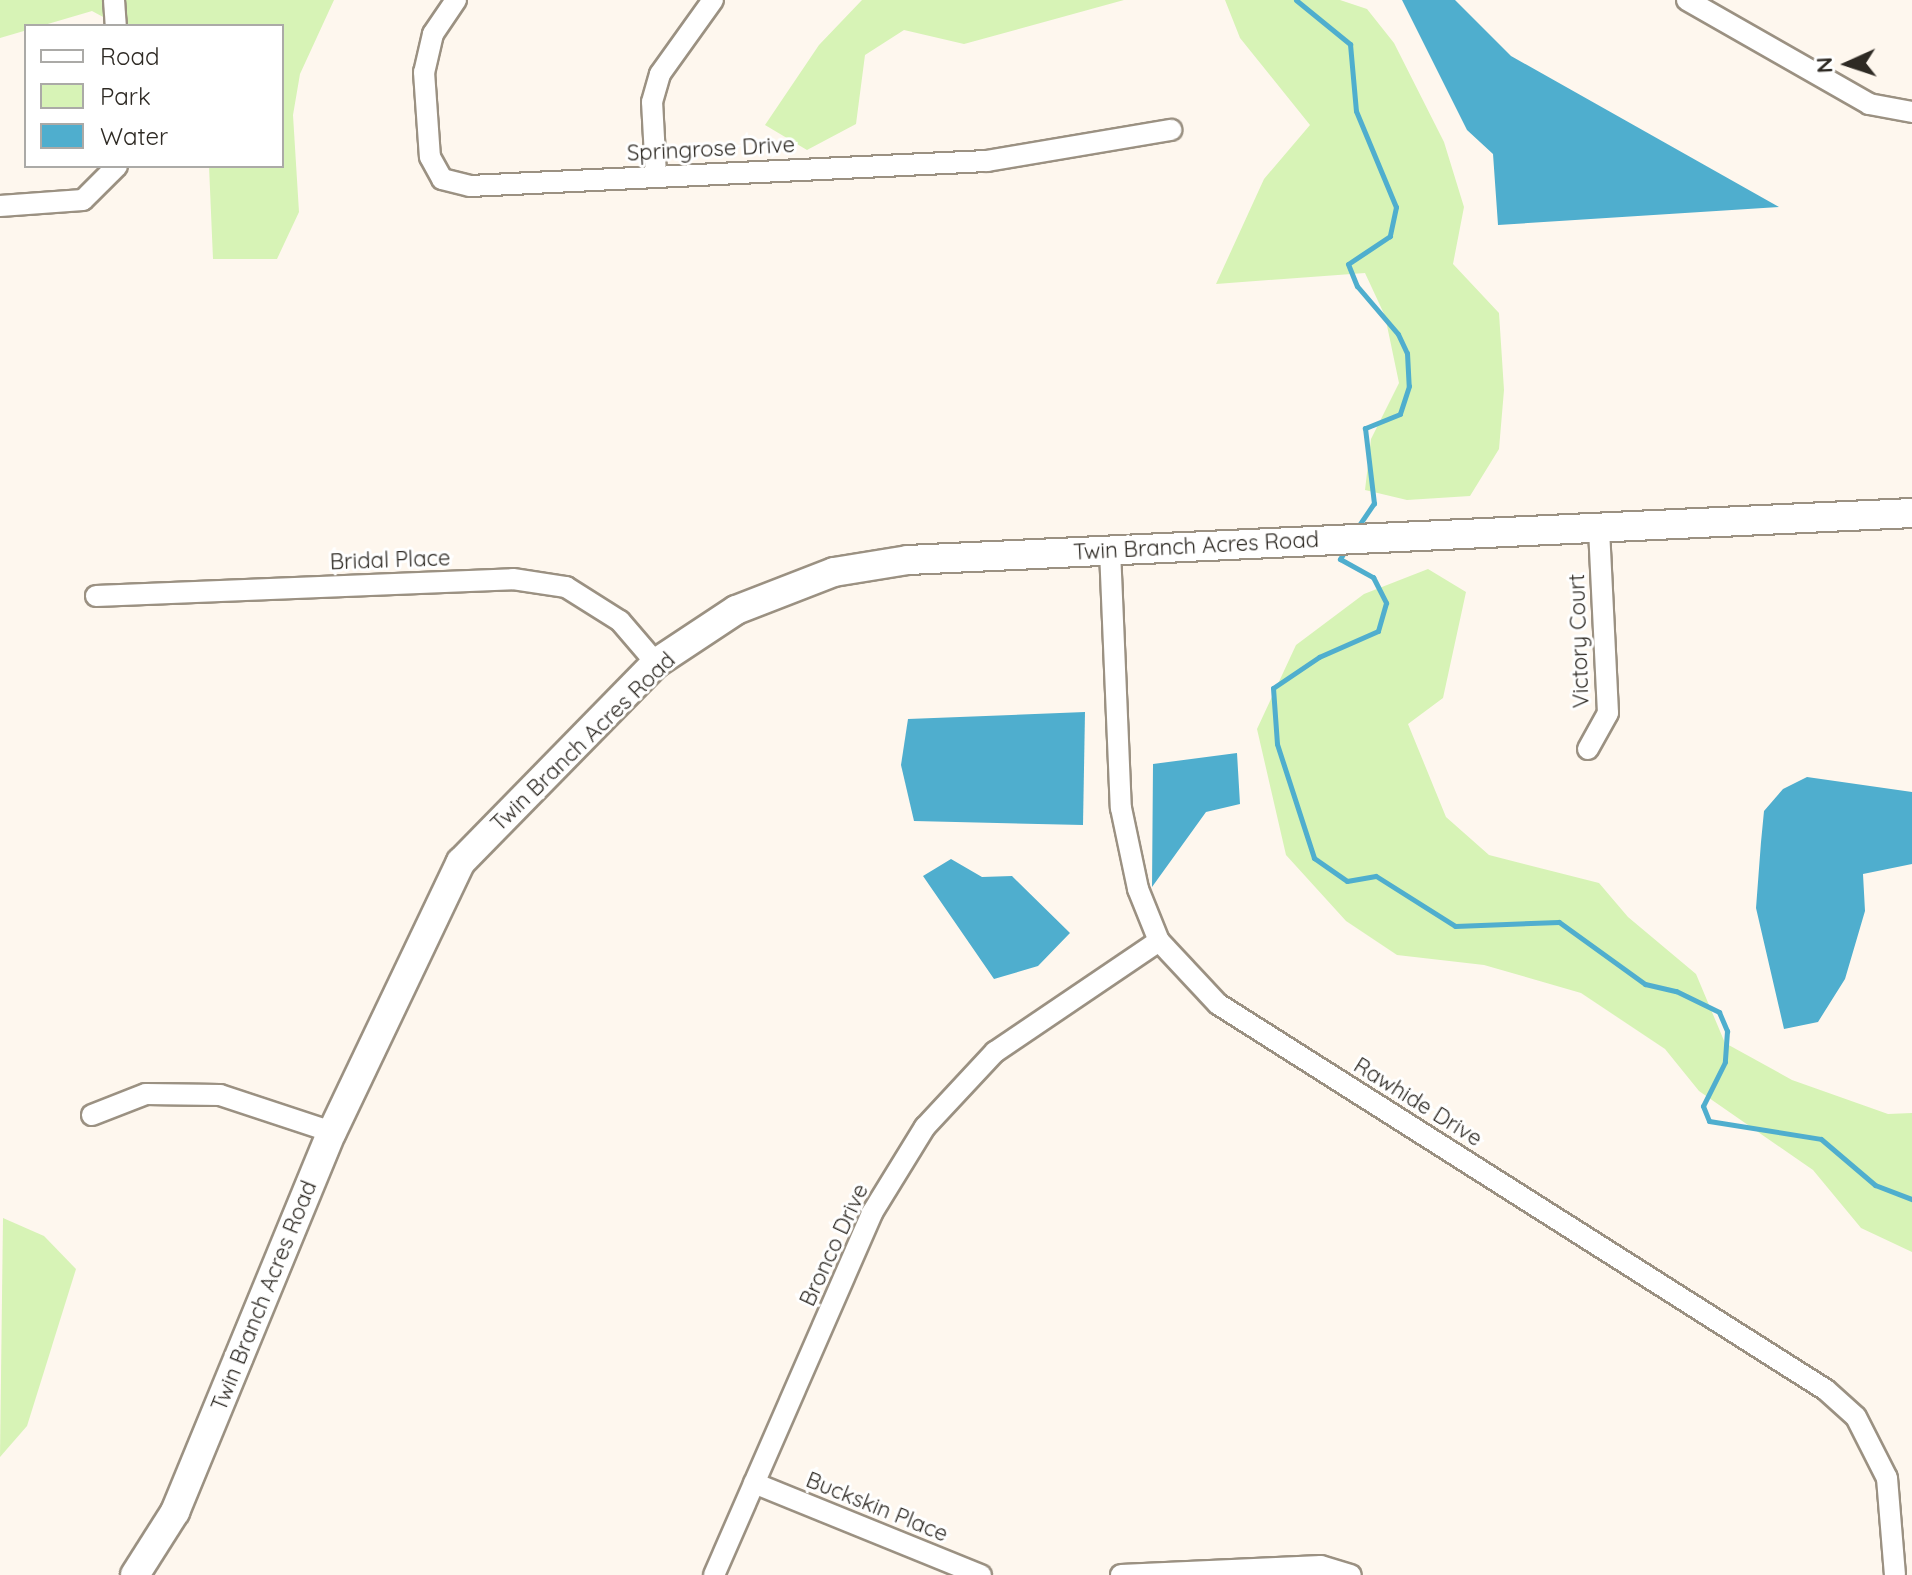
<!DOCTYPE html>
<html>
<head>
<meta charset="utf-8">
<style>
	body { margin:0 }
	#map { position:relative; width:1912px; height:1575px; overflow:hidden; background:#fef7ee; font-family:Quicksand,sans-serif }
	div>[style] { position:absolute }
	.green>* { inset:0; background:#d7f3b6 }
	.water>* { inset:0; background:#4faece }
	.stream>* { height:5px; margin:-2.5px; padding:0 2.5px; transform-origin:2.5px; border-radius:2.5px; background:#4faece }
	.roads { filter:drop-shadow(2px 0 #9b9182) drop-shadow(-2px 0 #9b9182) drop-shadow(0 2px #9b9182) drop-shadow(0 -2px #9b9182) }
	.street>* { height:20px; margin:-10px; padding:0 10px; transform-origin:10px; border-radius:10px; background:#fff }
	.secondary>* { height:28px; margin:-14px; padding:0 14px; transform-origin:14px; border-radius:14px; background:#fff }
	span { translate:-50% -50%; white-space:nowrap; text-align:center; line-height:1.15; -webkit-text-stroke:6px #fff; paint-order:stroke }
	.street-label { font-size:22px; color:#2e2a24 }
	.legend { position:absolute; left:24px; top:24px; width:260px; height:144px; box-sizing:border-box; background:#fff; border:2px solid #abaaa7; margin:0; padding:10px 14px; list-style:none; font-size:24px; color:#2e2a24 }
	.legend li { display:flex; align-items:center; gap:16px; height:40px }
	.legend b { width:40px; border:2px solid #abaaa7 }
	.north { position:absolute; left:1808px; top:24px; width:80px; height:80px; -webkit-text-stroke:6px #fff; paint-order:stroke; rotate:267deg; font-size:22px; font-weight:700; line-height:32px; text-align:center; color:#2e2a24 }
	.north::after { content:''; display:block; margin:auto; width:28px; height:36px; background:#2e2a24; clip-path:polygon(50% 0,100% 100%,50% 72%,0 100%) }
</style>
</head>
<body>
<div id="map">
	<div class="green">
		<div style="clip-path:polygon(0 0,104px 0,105px 18px,92px 11px,0 38px)"></div>
		<div style="clip-path:polygon(124px 0,334px 0,300px 74px,293px 115px,299px 212px,277px 259px,213px 259px,209px 166px,282px 166px,282px 26px,126px 26px)"></div>
		<div style="clip-path:polygon(862px 0,1124px 0,964px 44px,904px 30px,865px 55px,856px 124px,807px 150px,765px 125px,819px 45px)"></div>
		<div style="clip-path:polygon(1225px 0,1340px 0,1367px 9px,1394px 43px,1444px 142px,1464px 207px,1453px 264px,1499px 313px,1504px 390px,1499px 449px,1470px 496px,1407px 500px,1365px 490px,1371px 439px,1399px 383px,1385px 316px,1365px 273px,1216px 284px,1264px 179px,1310px 125px,1240px 38px)"></div>
		<div style="clip-path:polygon(1428px 569px,1466px 592px,1443px 698px,1408px 724px,1446px 817px,1489px 855px,1599px 883px,1628px 917px,1696px 974px,1725px 1043px,1792px 1080px,1888px 1114px,1912px 1113px,1912px 1252px,1861px 1228px,1813px 1170px,1699px 1091px,1665px 1049px,1581px 993px,1484px 965px,1397px 955px,1346px 921px,1286px 855px,1257px 729px,1296px 645px,1364px 594px)"></div>
		<div style="clip-path:polygon(3px 1218px,44px 1236px,76px 1269px,27px 1426px,0 1457px)"></div>
	</div>
	<div class="water">
		<div style="clip-path:polygon(1402px 0,1455px 0,1511px 56px,1779px 207px,1498px 225px,1493px 154px,1467px 130px)"></div>
		<div style="clip-path:polygon(1085px 712px,1083px 825px,914px 821px,901px 765px,908px 719px)"></div>
		<div style="clip-path:polygon(1237px 753px,1240px 804px,1206px 812px,1152px 887px,1153px 764px)"></div>
		<div style="clip-path:polygon(1807px 777px,1912px 792px,1912px 864px,1863px 874px,1865px 911px,1845px 979px,1818px 1022px,1784px 1029px,1756px 908px,1761px 842px,1764px 811px,1783px 789px)"></div>
		<div style="clip-path:polygon(951px 859px,982px 877px,1012px 876px,1070px 933px,1038px 966px,994px 979px,923px 876px)"></div>
	</div>
	<div class="stream">
		<div style="left:1296px;top:0;width:70px;rotate:39.2deg"></div>
		<div style="left:1350px;top:44px;width:67px;rotate:84.9deg"></div>
		<div style="left:1356px;top:111px;width:104px;rotate:67.4deg"></div>
		<div style="left:1396px;top:207px;width:30px;rotate:102deg"></div>
		<div style="left:1390px;top:236px;width:50px;rotate:146.3deg"></div>
		<div style="left:1348px;top:264px;width:24px;rotate:68deg"></div>
		<div style="left:1357px;top:286px;width:63px;rotate:49.5deg"></div>
		<div style="left:1398px;top:334px;width:21px;rotate:65deg"></div>
		<div style="left:1407px;top:353px;width:33px;rotate:87deg"></div>
		<div style="left:1409px;top:386px;width:29px;rotate:108deg"></div>
		<div style="left:1400px;top:414px;width:38px;rotate:158deg"></div>
		<div style="left:1365px;top:428px;width:76px;rotate:83.2deg"></div>
		<div style="left:1374px;top:503px;width:25px;rotate:124deg"></div>
		<div style="left:1343px;top:554px;width:6px;rotate:121deg"></div>
		<div style="left:1340px;top:559px;width:38px;rotate:29deg"></div>
		<div style="left:1373px;top:577px;width:29px;rotate:63deg"></div>
		<div style="left:1386px;top:603px;width:29px;rotate:106deg"></div>
		<div style="left:1378px;top:631px;width:64px;rotate:156.2deg"></div>
		<div style="left:1319px;top:657px;width:55px;rotate:146deg"></div>
		<div style="left:1273px;top:688px;width:56px;rotate:85.9deg"></div>
		<div style="left:1277px;top:744px;width:120px;rotate:72deg"></div>
		<div style="left:1314px;top:858px;width:40px;rotate:34.9deg"></div>
		<div style="left:1347px;top:881px;width:29px;rotate:-10deg"></div>
		<div style="left:1376px;top:876px;width:93px;rotate:32.3deg"></div>
		<div style="left:1455px;top:926px;width:104px;rotate:-2.2deg"></div>
		<div style="left:1559px;top:922px;width:106px;rotate:35.8deg"></div>
		<div style="left:1645px;top:984px;width:32px;rotate:13deg"></div>
		<div style="left:1676px;top:991px;width:48px;rotate:26deg"></div>
		<div style="left:1719px;top:1012px;width:21px;rotate:67deg"></div>
		<div style="left:1727px;top:1031px;width:31px;rotate:94deg"></div>
		<div style="left:1725px;top:1062px;width:49px;rotate:116.6deg"></div>
		<div style="left:1703px;top:1106px;width:16px;rotate:68deg"></div>
		<div style="left:1709px;top:1121px;width:113px;rotate:9.1deg"></div>
		<div style="left:1821px;top:1139px;width:71px;rotate:40.4deg"></div>
		<div style="left:1875px;top:1185px;width:40px;rotate:21deg"></div>
	</div>
	<div class="roads">
		<div class="street">
			<div style="left:114px;top:0;width:26px;rotate:86deg"></div>
			<div style="left:456px;top:0;width:41px;rotate:124.1deg"></div>
			<div style="left:433px;top:34px;width:39px;rotate:103deg"></div>
			<div style="left:424px;top:72px;width:85px;rotate:86deg"></div>
			<div style="left:430px;top:157px;width:25px;rotate:61deg"></div>
			<div style="left:442px;top:179px;width:29px;rotate:14deg"></div>
			<div style="left:470px;top:186px;width:518px;rotate:-2.77deg"></div>
			<div style="left:987px;top:161px;width:187px;rotate:-9.6deg"></div>
			<div style="left:1687px;top:0;width:210px;rotate:29.7deg"></div>
			<div style="left:1869px;top:104px;width:44px;rotate:10.5deg"></div>
			<div style="left:656px;top:175px;width:73px;rotate:-93.1deg"></div>
			<div style="left:652px;top:102px;width:29px;rotate:-74deg"></div>
			<div style="left:660px;top:74px;width:91px;rotate:-54.4deg"></div>
			<div style="left:0;top:206px;width:83px;rotate:-4.1deg"></div>
			<div style="left:83px;top:200px;width:48px;rotate:-45deg"></div>
			<div style="left:1110px;top:550px;width:258px;rotate:87.6deg"></div>
			<div style="left:1121px;top:808px;width:83px;rotate:78.1deg"></div>
			<div style="left:1138px;top:889px;width:56px;rotate:68deg"></div>
			<div style="left:1159px;top:941px;width:86px;rotate:46.9deg"></div>
			<div style="left:1218px;top:1004px;width:720px;rotate:32.41deg"></div>
			<div style="left:1826px;top:1390px;width:40px;rotate:42deg"></div>
			<div style="left:1856px;top:1417px;width:68px;rotate:63.1deg"></div>
			<div style="left:1887px;top:1478px;width:97px;rotate:85.3deg"></div>
			<div style="left:96px;top:596px;width:417px;rotate:-2.3deg"></div>
			<div style="left:513px;top:579px;width:54px;rotate:8.6deg"></div>
			<div style="left:566px;top:587px;width:64px;rotate:32.2deg"></div>
			<div style="left:620px;top:621px;width:55px;rotate:49.4deg"></div>
			<div style="left:1588px;top:749px;width:41px;rotate:-60.9deg"></div>
			<div style="left:1608px;top:713px;width:186px;rotate:-92.8deg"></div>
			<div style="left:92px;top:1115px;width:58px;rotate:-21.3deg"></div>
			<div style="left:146px;top:1094px;width:74px;rotate:0.8deg"></div>
			<div style="left:220px;top:1095px;width:118px;rotate:18.3deg"></div>
			<div style="left:754px;top:1483px;width:245px;rotate:22.1deg"></div>
			<div style="left:714px;top:1575px;width:395px;rotate:-66.4deg"></div>
			<div style="left:872px;top:1213px;width:101px;rotate:-58.4deg"></div>
			<div style="left:925px;top:1127px;width:103px;rotate:-47deg"></div>
			<div style="left:995px;top:1052px;width:198px;rotate:-34.1deg"></div>
			<div style="left:1121px;top:1575px;width:200px;rotate:-2.6deg"></div>
			<div style="left:1321px;top:1566px;width:31px;rotate:17deg"></div>
		</div>
		<div class="secondary">
			<div style="left:135px;top:1575px;width:75px;rotate:-57.6deg"></div>
			<div style="left:175px;top:1512px;width:411px;rotate:-67.6deg"></div>
			<div style="left:332px;top:1132px;width:299px;rotate:-64.5deg"></div>
			<div style="left:461px;top:862px;width:279px;rotate:-45.6deg"></div>
			<div style="left:656px;top:663px;width:96px;rotate:-33.5deg"></div>
			<div style="left:736px;top:610px;width:105px;rotate:-21.2deg"></div>
			<div style="left:834px;top:572px;width:75px;rotate:-9.2deg"></div>
			<div style="left:908px;top:560px;width:1005px;rotate:-2.68deg"></div>
		</div>
	</div>
	<div class="street-label">
		<span style="left:711px;top:149px;rotate:-3deg">Springrose Drive</span>
		<span style="left:1196px;top:546px;rotate:-3deg">Twin Branch Acres Road</span>
		<span style="left:390px;top:560px;rotate:-2deg">Bridal Place</span>
		<span style="left:1579px;top:641px;rotate:-92deg">Victory Court</span>
		<span style="left:583px;top:742px;rotate:-44deg">Twin Branch Acres Road</span>
		<span style="left:1418px;top:1102px;rotate:32deg">Rawhide Drive</span>
		<span style="left:834px;top:1245px;rotate:-65deg">Bronco Drive</span>
		<span style="left:264px;top:1296px;rotate:-68deg">Twin Branch Acres Road</span>
		<span style="left:877px;top:1507px;rotate:22deg">Buckskin Place</span>
	</div>
	<ul class="legend">
	<li><b style="height:10px;background:#fff"></b>Road</li>
	<li><b style="height:22px;background:#d7f3b6"></b>Park</li>
	<li><b style="height:22px;background:#4faece"></b>Water</li>
	</ul>
	<div class="north">N</div>
</div>
</body>
</html>
